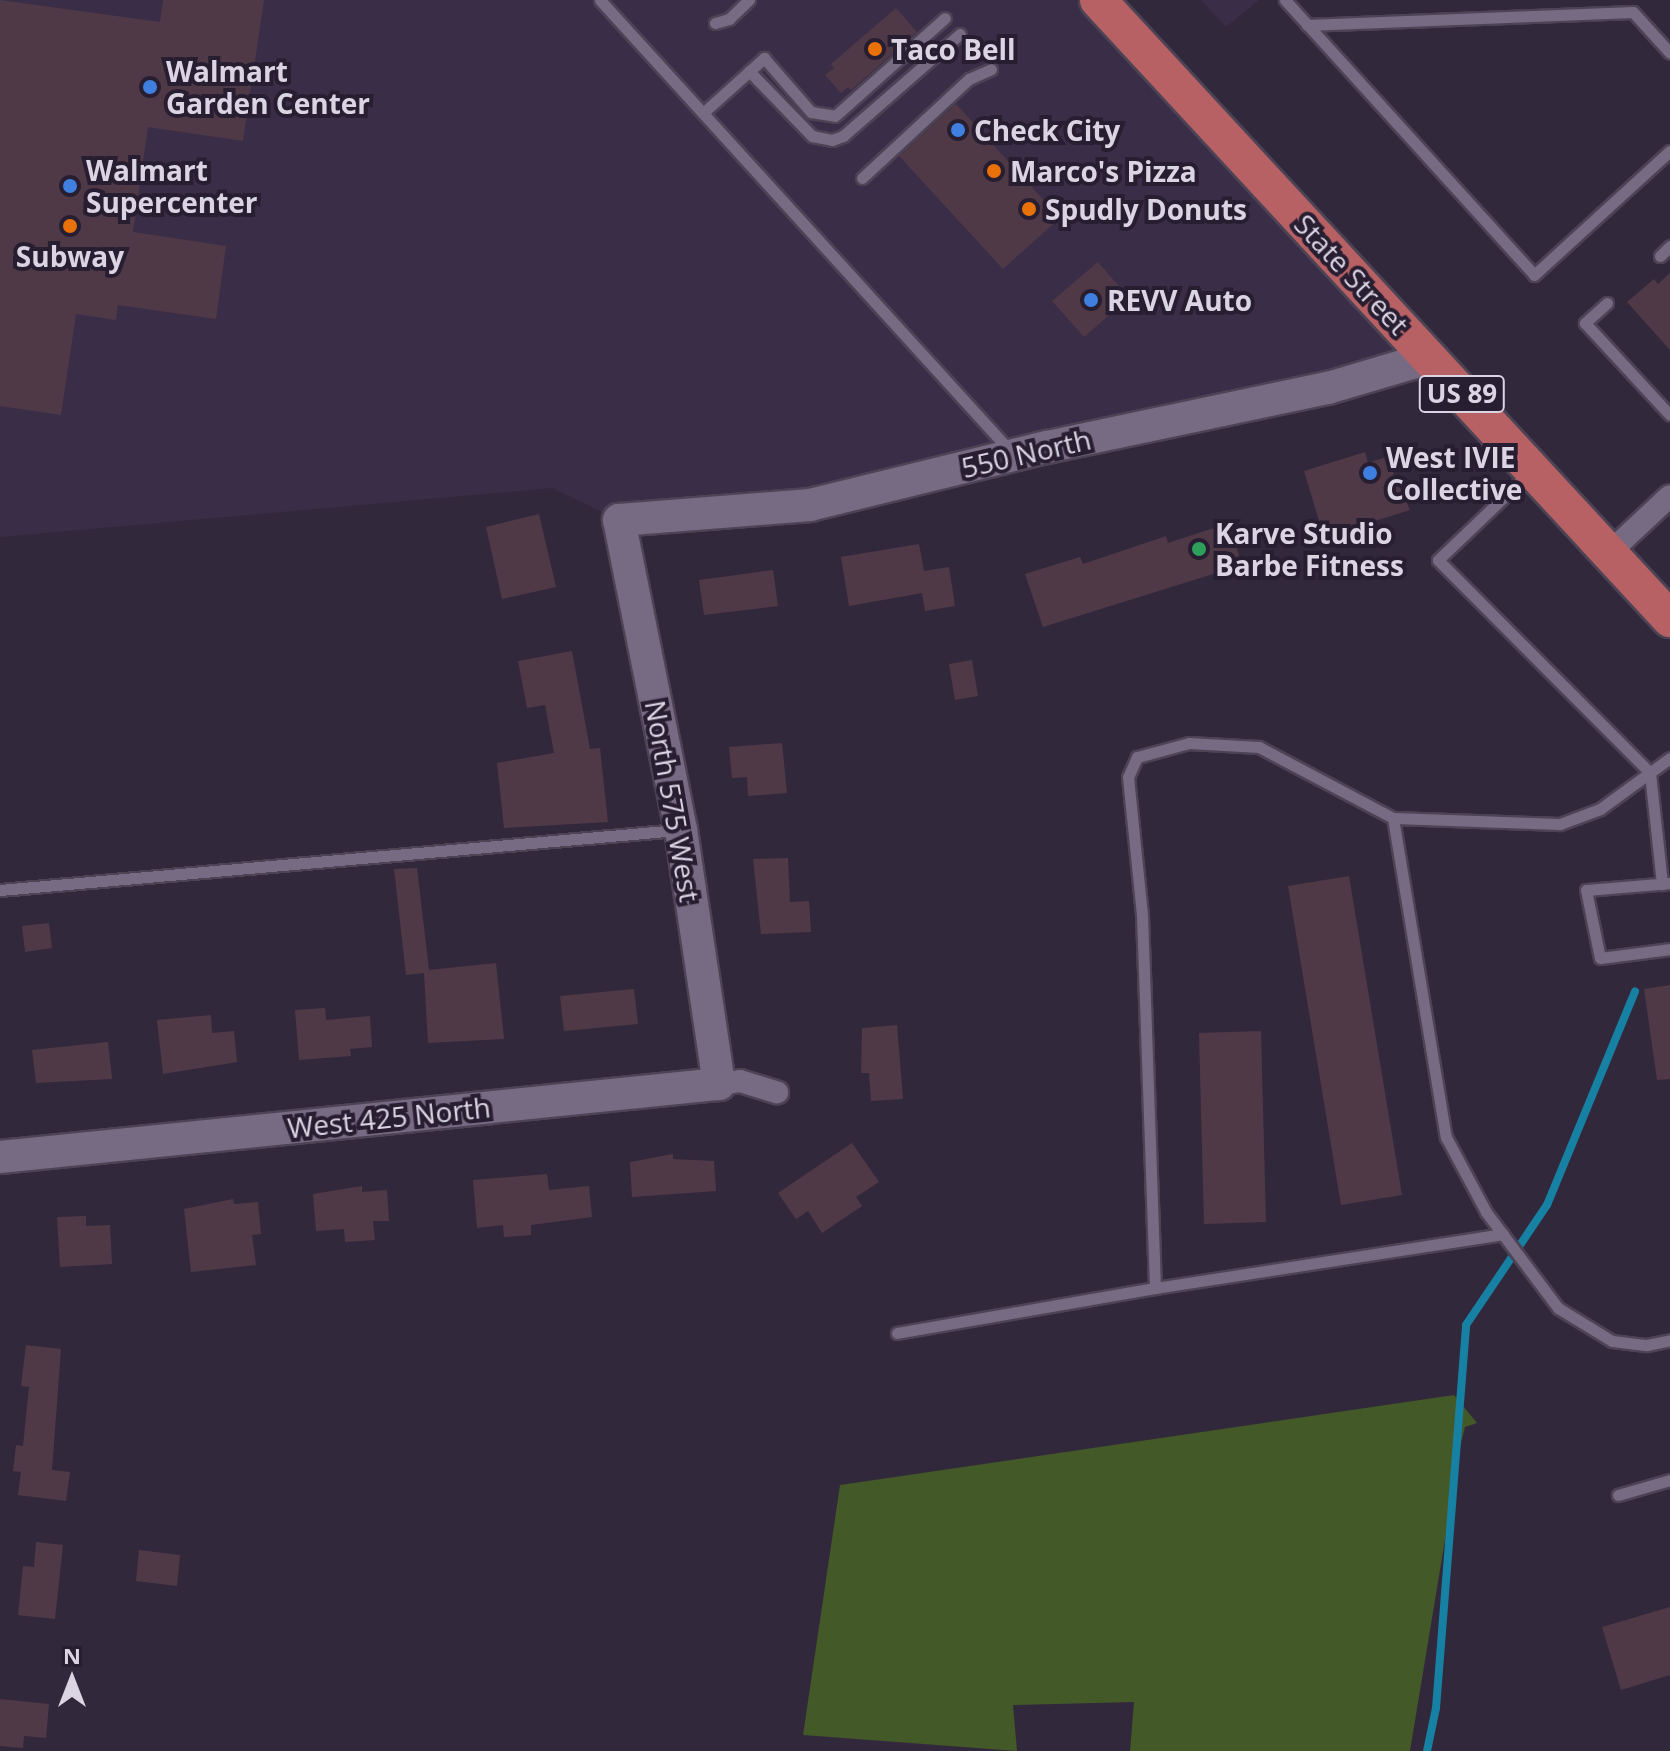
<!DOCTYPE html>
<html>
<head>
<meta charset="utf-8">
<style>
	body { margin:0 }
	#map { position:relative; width:1670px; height:1751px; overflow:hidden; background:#32283c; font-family:"Open Sans",sans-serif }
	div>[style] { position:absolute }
	.built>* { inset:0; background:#3a2d48 }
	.green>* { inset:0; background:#435927 }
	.stream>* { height:8px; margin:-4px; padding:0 4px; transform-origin:4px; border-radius:4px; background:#1781a3 }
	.building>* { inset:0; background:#503946 }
	.roads { filter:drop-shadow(2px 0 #4c4355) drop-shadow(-2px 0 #4c4355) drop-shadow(0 2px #4c4355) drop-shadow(0 -2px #4c4355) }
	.lane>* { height:11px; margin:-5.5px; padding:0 5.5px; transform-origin:5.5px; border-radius:5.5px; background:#766b83 }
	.street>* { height:22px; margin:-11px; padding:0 11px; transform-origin:11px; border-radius:11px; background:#766b83 }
	.secondary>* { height:32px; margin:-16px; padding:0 16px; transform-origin:16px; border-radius:16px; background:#766b83 }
	.primary>* { height:36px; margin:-18px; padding:0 18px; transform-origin:18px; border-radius:18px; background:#b76164 }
	.dots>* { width:22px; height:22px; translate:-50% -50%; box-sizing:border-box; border:4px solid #281e32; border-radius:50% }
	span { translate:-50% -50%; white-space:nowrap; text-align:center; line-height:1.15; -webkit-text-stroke:8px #281e32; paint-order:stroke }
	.shield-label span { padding:2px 6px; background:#281e32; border:2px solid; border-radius:6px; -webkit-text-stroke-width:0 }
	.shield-label { font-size:26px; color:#dbd5e3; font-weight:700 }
	.poi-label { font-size:28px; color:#dbd5e3; font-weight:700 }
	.left { translate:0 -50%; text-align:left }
	.street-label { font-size:28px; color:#dbd5e3 }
	.north { position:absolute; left:32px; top:1639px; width:80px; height:80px; -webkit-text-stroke:6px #281e32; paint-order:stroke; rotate:0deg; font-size:22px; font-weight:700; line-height:32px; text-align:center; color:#dbd5e3 }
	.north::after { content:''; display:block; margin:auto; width:28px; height:36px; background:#dbd5e3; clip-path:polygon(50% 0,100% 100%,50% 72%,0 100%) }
</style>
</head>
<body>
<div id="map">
	<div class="built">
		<div style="clip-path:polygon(0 0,1106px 0,1429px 358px,810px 505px,619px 520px,552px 488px,0 537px)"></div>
		<div style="clip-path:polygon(1201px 0,1259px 0,1226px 27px)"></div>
	</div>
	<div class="green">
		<div style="clip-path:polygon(1454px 1395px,1477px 1423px,1465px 1427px,1461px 1443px,1410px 1751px,1130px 1751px,1134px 1702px,1013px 1705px,1017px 1751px,803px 1735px,840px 1485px)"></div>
	</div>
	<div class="stream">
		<div style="left:1427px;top:1751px;width:44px;rotate:-78.2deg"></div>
		<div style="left:1436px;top:1708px;width:384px;rotate:-85.5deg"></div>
		<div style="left:1466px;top:1325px;width:145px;rotate:-56deg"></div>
		<div style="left:1547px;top:1205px;width:231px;rotate:-67.6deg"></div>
	</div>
	<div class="building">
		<div style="clip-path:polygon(0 0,160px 22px,163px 0,264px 0,243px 141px,148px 127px,133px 232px,226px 246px,216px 319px,118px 305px,116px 320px,76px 314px,61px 415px,0 406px)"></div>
		<div style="clip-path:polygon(896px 8px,917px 32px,851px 90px,848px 87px,841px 93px,825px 75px,834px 68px,831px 64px)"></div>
		<div style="clip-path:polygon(956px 104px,1060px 218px,1003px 269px,899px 156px)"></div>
		<div style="clip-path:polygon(1098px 262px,1129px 298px,1084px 337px,1052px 301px)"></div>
		<div style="clip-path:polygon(1670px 273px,1670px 350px,1627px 302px,1654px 279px,1658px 284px)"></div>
		<div style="clip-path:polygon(1365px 452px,1368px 463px,1386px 457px,1410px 510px,1324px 537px,1304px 471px)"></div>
		<div style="clip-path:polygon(539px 514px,556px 587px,502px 599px,486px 527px)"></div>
		<div style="clip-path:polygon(1229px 523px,1242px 565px,1043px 627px,1025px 574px,1080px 557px,1083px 564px,1166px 536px,1168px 543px)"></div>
		<div style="clip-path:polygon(919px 544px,924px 571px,949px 567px,955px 606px,925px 611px,922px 593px,849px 606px,841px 557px)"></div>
		<div style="clip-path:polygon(773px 570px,778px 606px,704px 615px,699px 580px)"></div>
		<div style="clip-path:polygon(572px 651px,590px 749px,600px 748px,608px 822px,504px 828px,497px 763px,554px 753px,545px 705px,527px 708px,518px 661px)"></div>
		<div style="clip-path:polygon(972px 660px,978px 696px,955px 700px,949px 664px)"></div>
		<div style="clip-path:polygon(782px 743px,787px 793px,748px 796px,747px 777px,732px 778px,729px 747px)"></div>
		<div style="clip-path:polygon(788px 858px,790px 902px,809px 901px,811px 932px,761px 934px,753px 859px)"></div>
		<div style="clip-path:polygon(417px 868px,429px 970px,496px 963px,504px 1039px,428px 1043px,424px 973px,406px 975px,394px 869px)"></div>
		<div style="clip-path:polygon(1349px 876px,1402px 1195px,1341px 1205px,1288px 886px)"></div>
		<div style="clip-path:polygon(49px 923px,52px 948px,25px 952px,22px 926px)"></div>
		<div style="clip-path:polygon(1670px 985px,1670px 1079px,1657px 1080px,1644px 989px)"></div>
		<div style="clip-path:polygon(634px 989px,638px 1024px,564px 1031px,560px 996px)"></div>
		<div style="clip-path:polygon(325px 1008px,326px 1020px,370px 1016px,372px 1047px,350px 1049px,351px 1056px,299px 1060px,295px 1010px)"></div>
		<div style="clip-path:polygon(211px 1015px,212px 1033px,234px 1031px,237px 1062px,163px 1074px,157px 1020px)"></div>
		<div style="clip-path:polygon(897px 1025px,903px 1099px,871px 1101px,869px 1073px,861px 1073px,862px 1028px)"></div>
		<div style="clip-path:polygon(1261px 1031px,1266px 1222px,1204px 1224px,1199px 1033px)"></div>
		<div style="clip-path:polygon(108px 1042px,112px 1079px,36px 1083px,32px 1050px)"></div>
		<div style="clip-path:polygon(852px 1143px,879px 1182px,856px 1197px,862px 1206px,822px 1233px,808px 1211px,796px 1219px,778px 1193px)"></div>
		<div style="clip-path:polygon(673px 1154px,673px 1159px,714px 1161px,716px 1191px,632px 1197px,630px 1162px)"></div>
		<div style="clip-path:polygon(547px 1174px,549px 1190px,589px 1186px,592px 1217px,531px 1225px,531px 1235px,504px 1237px,503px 1225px,477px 1228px,473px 1180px)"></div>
		<div style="clip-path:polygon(362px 1186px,362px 1192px,387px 1190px,389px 1221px,373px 1221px,375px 1240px,345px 1242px,344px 1229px,316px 1231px,313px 1194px)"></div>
		<div style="clip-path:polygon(233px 1199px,234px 1204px,258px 1202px,261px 1234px,252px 1235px,256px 1265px,191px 1272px,184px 1209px)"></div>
		<div style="clip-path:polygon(86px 1216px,86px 1226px,110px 1225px,112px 1264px,60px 1267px,57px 1217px)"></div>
		<div style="clip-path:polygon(26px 1345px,61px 1349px,52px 1470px,70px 1472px,66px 1501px,18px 1495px,21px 1472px,13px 1471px,16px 1445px,23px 1446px,29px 1387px,21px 1386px)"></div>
		<div style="clip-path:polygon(36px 1542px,63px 1545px,55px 1619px,18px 1615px,23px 1566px,34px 1567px)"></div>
		<div style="clip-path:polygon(139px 1550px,180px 1555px,177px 1586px,136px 1581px)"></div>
		<div style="clip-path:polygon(1670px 1607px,1670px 1675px,1621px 1690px,1602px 1627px)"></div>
		<div style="clip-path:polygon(0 1699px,49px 1704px,46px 1738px,24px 1736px,23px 1748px,0 1746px)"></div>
	</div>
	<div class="roads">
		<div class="lane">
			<div style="left:600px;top:0;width:611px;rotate:47.72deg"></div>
			<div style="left:1285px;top:0;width:371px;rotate:47.8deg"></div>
			<div style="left:1534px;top:275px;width:184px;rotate:-42.4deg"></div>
			<div style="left:715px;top:23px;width:15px;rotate:-16deg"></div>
			<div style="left:729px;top:19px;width:28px;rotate:-44deg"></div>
			<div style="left:1307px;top:25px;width:326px;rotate:-2.3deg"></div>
			<div style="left:1633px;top:12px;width:55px;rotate:47.9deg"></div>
			<div style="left:749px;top:71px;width:91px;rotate:45.9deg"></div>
			<div style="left:812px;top:136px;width:20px;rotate:11deg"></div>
			<div style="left:832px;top:140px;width:12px;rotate:-20deg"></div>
			<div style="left:843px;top:136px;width:155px;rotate:-41.1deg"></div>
			<div style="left:704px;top:112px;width:81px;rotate:-42deg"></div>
			<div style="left:764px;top:58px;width:72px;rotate:49deg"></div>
			<div style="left:811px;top:112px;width:24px;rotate:9deg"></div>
			<div style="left:835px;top:116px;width:147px;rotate:-41.7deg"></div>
			<div style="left:862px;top:178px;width:146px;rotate:-42.8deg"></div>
			<div style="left:969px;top:79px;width:24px;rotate:-24deg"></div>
			<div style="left:1660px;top:256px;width:14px;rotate:-45deg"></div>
			<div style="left:1607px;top:303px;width:30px;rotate:138deg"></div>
			<div style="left:1585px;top:323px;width:125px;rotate:47.3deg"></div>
			<div style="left:1529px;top:473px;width:126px;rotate:136.3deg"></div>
			<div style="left:1438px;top:560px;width:301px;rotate:45.1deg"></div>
			<div style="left:1650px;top:773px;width:112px;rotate:83.8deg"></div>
			<div style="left:1670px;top:758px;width:87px;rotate:143.9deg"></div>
			<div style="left:1600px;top:809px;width:43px;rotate:159.4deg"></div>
			<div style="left:1560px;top:824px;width:167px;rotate:-177.9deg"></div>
			<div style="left:1393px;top:818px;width:323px;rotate:80.6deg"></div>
			<div style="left:1446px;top:1137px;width:85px;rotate:61.9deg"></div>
			<div style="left:1486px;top:1212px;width:120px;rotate:53.1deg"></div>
			<div style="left:1558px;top:1308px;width:63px;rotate:31.4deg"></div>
			<div style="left:1612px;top:1341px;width:35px;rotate:7deg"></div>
			<div style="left:1647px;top:1345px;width:24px;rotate:-12deg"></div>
			<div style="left:1393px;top:818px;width:152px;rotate:-152.1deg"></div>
			<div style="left:1259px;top:747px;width:70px;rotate:-176.7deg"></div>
			<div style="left:1189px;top:743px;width:54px;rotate:164.9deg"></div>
			<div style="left:1137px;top:757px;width:22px;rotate:114deg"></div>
			<div style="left:1128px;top:777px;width:139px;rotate:84.2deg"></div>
			<div style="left:1142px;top:915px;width:373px;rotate:88deg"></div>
			<div style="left:1155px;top:1288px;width:352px;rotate:-8.8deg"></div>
			<div style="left:1670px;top:883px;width:84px;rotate:175.2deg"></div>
			<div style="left:1586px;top:890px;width:69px;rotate:78.4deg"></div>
			<div style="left:1600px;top:958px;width:71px;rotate:-7.3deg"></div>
			<div style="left:0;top:890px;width:680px;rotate:-5.06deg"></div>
			<div style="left:897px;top:1333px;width:262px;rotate:-9.9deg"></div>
			<div style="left:1618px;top:1495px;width:54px;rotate:-16.1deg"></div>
		</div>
		<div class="street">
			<div style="left:1609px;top:553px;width:83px;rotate:-43.1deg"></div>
			<div style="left:719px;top:1084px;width:21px;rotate:-8deg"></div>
			<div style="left:740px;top:1081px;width:39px;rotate:17deg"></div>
		</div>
		<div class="secondary">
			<div style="left:0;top:1157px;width:723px;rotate:-5.8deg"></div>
			<div style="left:719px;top:1084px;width:257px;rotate:-98.5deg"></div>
			<div style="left:681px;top:830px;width:316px;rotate:-101.3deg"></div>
			<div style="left:619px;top:520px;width:192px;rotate:-4.5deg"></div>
			<div style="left:810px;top:505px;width:244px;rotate:-13.8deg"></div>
			<div style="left:1047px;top:447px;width:287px;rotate:-11.9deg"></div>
			<div style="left:1328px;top:388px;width:105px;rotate:-16.5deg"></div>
		</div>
		<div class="primary">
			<div style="left:1098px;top:0;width:843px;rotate:47.26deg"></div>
		</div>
	</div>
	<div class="dots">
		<div style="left:875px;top:49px;background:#e8710a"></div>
		<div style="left:150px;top:87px;background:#3f7fe0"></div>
		<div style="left:958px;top:130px;background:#3f7fe0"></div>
		<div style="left:994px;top:171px;background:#e8710a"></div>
		<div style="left:70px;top:186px;background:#3f7fe0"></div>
		<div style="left:1029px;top:209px;background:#e8710a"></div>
		<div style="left:70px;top:226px;background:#e8710a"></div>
		<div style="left:1091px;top:300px;background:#3f7fe0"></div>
		<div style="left:1370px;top:473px;background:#3f7fe0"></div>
		<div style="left:1199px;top:549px;background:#2e9e5b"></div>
	</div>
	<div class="shield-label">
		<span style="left:1462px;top:394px">US 89</span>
	</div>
	<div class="poi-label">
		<span class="left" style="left:891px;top:49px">Taco Bell</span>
		<span class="left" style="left:166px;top:87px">Walmart<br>Garden Center</span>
		<span class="left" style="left:974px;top:130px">Check City</span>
		<span class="left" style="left:86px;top:186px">Walmart<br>Supercenter</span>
		<span class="left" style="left:1010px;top:171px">Marco's Pizza</span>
		<span class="left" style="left:1045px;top:209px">Spudly Donuts</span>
		<span style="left:70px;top:256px">Subway</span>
		<span class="left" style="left:1107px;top:300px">REVV Auto</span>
		<span class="left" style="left:1386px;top:473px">West IVIE<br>Collective</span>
		<span class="left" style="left:1215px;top:549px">Karve Studio<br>Barbe Fitness</span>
	</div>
	<div class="street-label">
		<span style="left:1352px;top:274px;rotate:47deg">State Street</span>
		<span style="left:1026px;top:453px;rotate:-13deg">550 North</span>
		<span style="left:673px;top:801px;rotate:80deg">North 575 West</span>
		<span style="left:389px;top:1117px;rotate:-6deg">West 425 North</span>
	</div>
	<div class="north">N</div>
</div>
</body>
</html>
